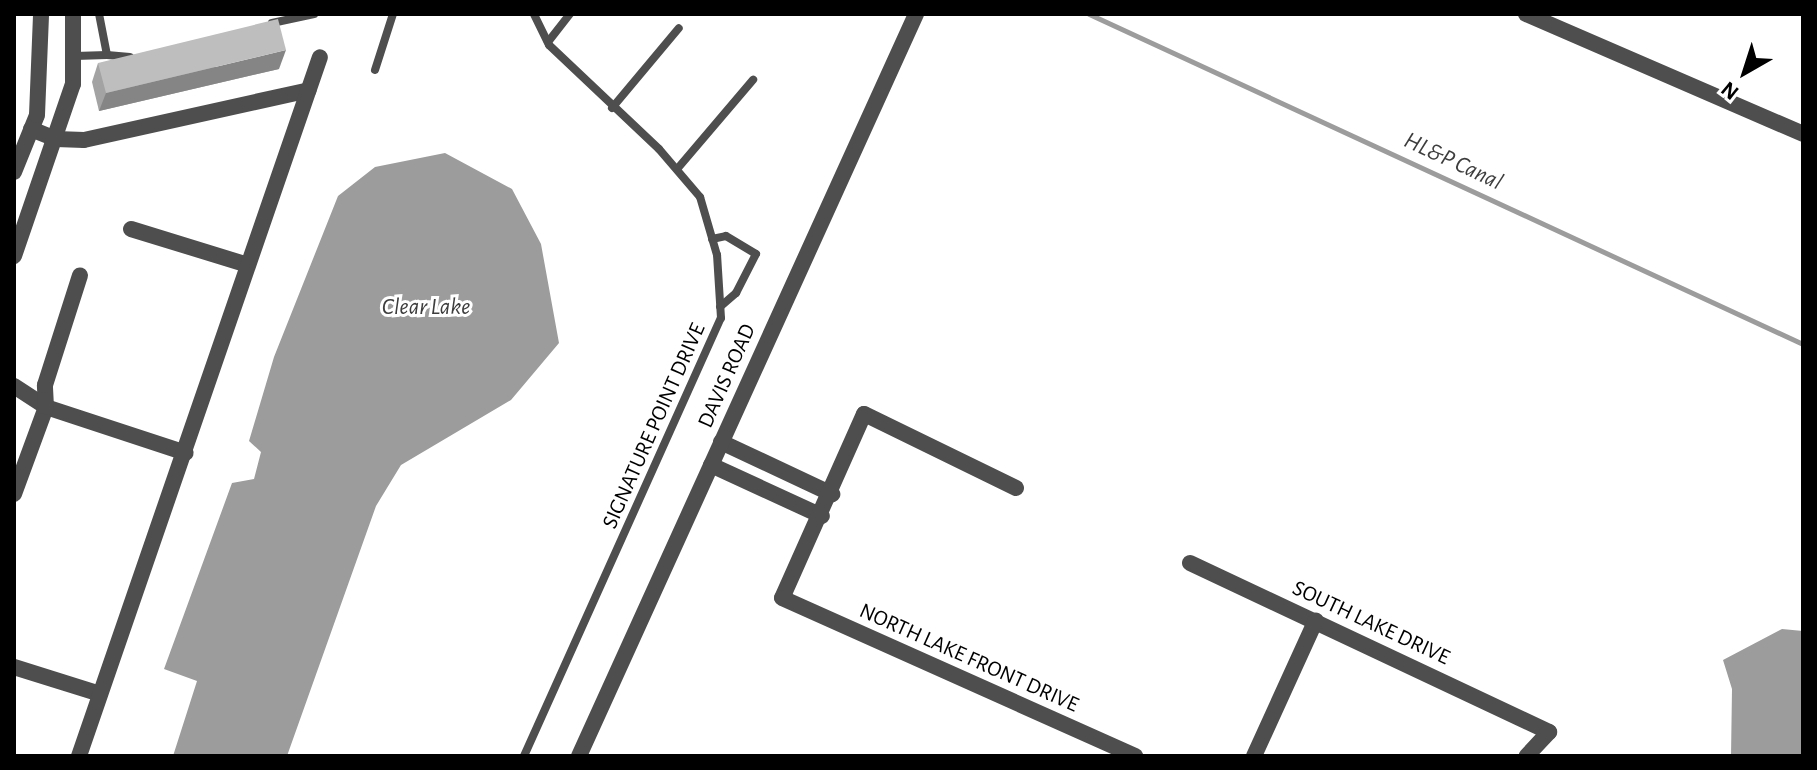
<!DOCTYPE html>
<html>
<head>
<meta charset="utf-8">
<style>
	body { margin:0 }
	#map { position:relative; width:1817px; height:770px; overflow:hidden; background:#fff; font-family:"Alegreya Sans",sans-serif }
	div>[style] { position:absolute }
	.water>* { inset:0; background:#9c9c9c }
	.stream>* { height:5px; margin:-2.5px; padding:0 2.5px; transform-origin:2.5px; border-radius:2.5px; background:#9c9c9c }
	.service>* { height:8px; margin:-4px; padding:0 4px; transform-origin:4px; border-radius:4px; background:#4e4e4e }
	.minor>* { height:16px; margin:-8px; padding:0 8px; transform-origin:8px; border-radius:8px; background:#4e4e4e }
	.wall>* { inset:0; background:#a3a3a3 }
	.shaded-wall>* { inset:0; background:#858585 }
	.building>* { inset:0; background:#bebebe }
	span { translate:-50% -50%; white-space:nowrap; text-align:center; line-height:1.15; -webkit-text-stroke:6px #fff; paint-order:stroke }
	.street-label { font-size:22px; color:#000 }
	.water-label { font-size:24px; color:#3d3d3d; font-style:italic }
	.frame { position:absolute; inset:0; border:16px solid #000; pointer-events:none }
	.north { position:absolute; left:1705px; top:32px; width:80px; height:80px; -webkit-text-stroke:6px #fff; paint-order:stroke; rotate:219deg; font-size:22px; font-weight:700; line-height:32px; text-align:center; color:#000 }
	.north::after { content:''; display:block; margin:auto; width:28px; height:36px; background:#000; clip-path:polygon(50% 0,100% 100%,50% 72%,0 100%) }
</style>
</head>
<body>
<div id="map">
	<div class="water">
		<div style="clip-path:polygon(445px 153px,512px 189px,541px 244px,559px 343px,511px 400px,401px 465px,376px 506px,287px 756px,173px 756px,197px 681px,164px 669px,232px 483px,254px 479px,261px 452px,249px 441px,274px 357px,338px 196px,375px 167px)"></div>
		<div style="clip-path:polygon(1782px 629px,1803px 631px,1803px 756px,1731px 756px,1732px 689px,1723px 660px)"></div>
	</div>
	<div class="stream">
		<div style="left:1089px;top:14px;width:787px;rotate:24.81deg"></div>
	</div>
	<div class="service">
		<div style="left:272px;top:23px;width:43px;rotate:-12.1deg"></div>
		<div style="left:548px;top:42px;width:36px;rotate:-52deg"></div>
		<div style="left:107px;top:55px;width:23px;rotate:5deg"></div>
		<div style="left:75px;top:56px;width:32px;rotate:-2deg"></div>
		<div style="left:107px;top:55px;width:42px;rotate:-101deg"></div>
		<div style="left:375px;top:70px;width:59px;rotate:-72.2deg"></div>
		<div style="left:612px;top:108px;width:104px;rotate:-50.1deg"></div>
		<div style="left:678px;top:168px;width:116px;rotate:-49.6deg"></div>
		<div style="left:712px;top:239px;width:14px;rotate:-12deg"></div>
		<div style="left:726px;top:236px;width:35px;rotate:31deg"></div>
		<div style="left:756px;top:254px;width:44px;rotate:117.1deg"></div>
		<div style="left:736px;top:293px;width:21px;rotate:139deg"></div>
		<div style="left:524px;top:756px;width:480px;rotate:-65.8deg"></div>
		<div style="left:721px;top:318px;width:63px;rotate:-93.6deg"></div>
		<div style="left:717px;top:255px;width:60px;rotate:-106.3deg"></div>
		<div style="left:700px;top:197px;width:63px;rotate:-130.5deg"></div>
		<div style="left:659px;top:149px;width:151px;rotate:-136.6deg"></div>
		<div style="left:549px;top:45px;width:34px;rotate:-116deg"></div>
	</div>
	<div class="minor">
		<div style="left:1526px;top:14px;width:302px;rotate:23.4deg"></div>
		<div style="left:31px;top:129px;width:27px;rotate:22deg"></div>
		<div style="left:56px;top:139px;width:28px;rotate:2deg"></div>
		<div style="left:84px;top:140px;width:230px;rotate:-12.5deg"></div>
		<div style="left:14px;top:172px;width:61px;rotate:-68deg"></div>
		<div style="left:37px;top:115px;width:101px;rotate:-87.7deg"></div>
		<div style="left:131px;top:229px;width:122px;rotate:17.1deg"></div>
		<div style="left:14px;top:256px;width:182px;rotate:-71.1deg"></div>
		<div style="left:73px;top:84px;width:70px;rotate:-90deg"></div>
		<div style="left:14px;top:386px;width:38px;rotate:33deg"></div>
		<div style="left:46px;top:407px;width:147px;rotate:18.2deg"></div>
		<div style="left:721px;top:442px;width:123px;rotate:25.1deg"></div>
		<div style="left:711px;top:465px;width:122px;rotate:24.7deg"></div>
		<div style="left:1016px;top:488px;width:169px;rotate:-154deg"></div>
		<div style="left:864px;top:414px;width:201px;rotate:114deg"></div>
		<div style="left:782px;top:598px;width:387px;rotate:24.1deg"></div>
		<div style="left:14px;top:494px;width:93px;rotate:-69.8deg"></div>
		<div style="left:46px;top:407px;width:22px;rotate:-93deg"></div>
		<div style="left:45px;top:385px;width:115px;rotate:-72.3deg"></div>
		<div style="left:1190px;top:563px;width:397px;rotate:25.2deg"></div>
		<div style="left:1549px;top:732px;width:33px;rotate:133deg"></div>
		<div style="left:14px;top:667px;width:90px;rotate:17.4deg"></div>
		<div style="left:79px;top:756px;width:739px;rotate:-70.98deg"></div>
		<div style="left:579px;top:756px;width:815px;rotate:-65.57deg"></div>
		<div style="left:1254px;top:756px;width:149px;rotate:-65.5deg"></div>
	</div>
	<div class="wall">
		<div style="clip-path:polygon(98px 63px,279px 69px,99px 111px,92px 82px)"></div>
	</div>
	<div class="shaded-wall">
		<div style="clip-path:polygon(286px 50px,279px 69px,99px 111px,106px 93px)"></div>
	</div>
	<div class="building">
		<div style="clip-path:polygon(278px 19px,286px 50px,106px 93px,98px 63px)"></div>
	</div>
	<div class="street-label">
		<span style="left:727px;top:376px;rotate:-66deg">DAVIS ROAD</span>
		<span style="left:654px;top:426px;rotate:-66deg">SIGNATURE POINT DRIVE</span>
		<span style="left:1371px;top:623px;rotate:25deg">SOUTH LAKE DRIVE</span>
		<span style="left:969px;top:658px;rotate:24deg">NORTH LAKE FRONT DRIVE</span>
	</div>
	<div class="water-label">
		<span style="left:1453px;top:162px;rotate:25deg">HL&amp;P Canal</span>
		<span style="left:426px;top:308px">Clear Lake</span>
	</div>
	<div class="frame"></div>
	<div class="north">N</div>
</div>
</body>
</html>
